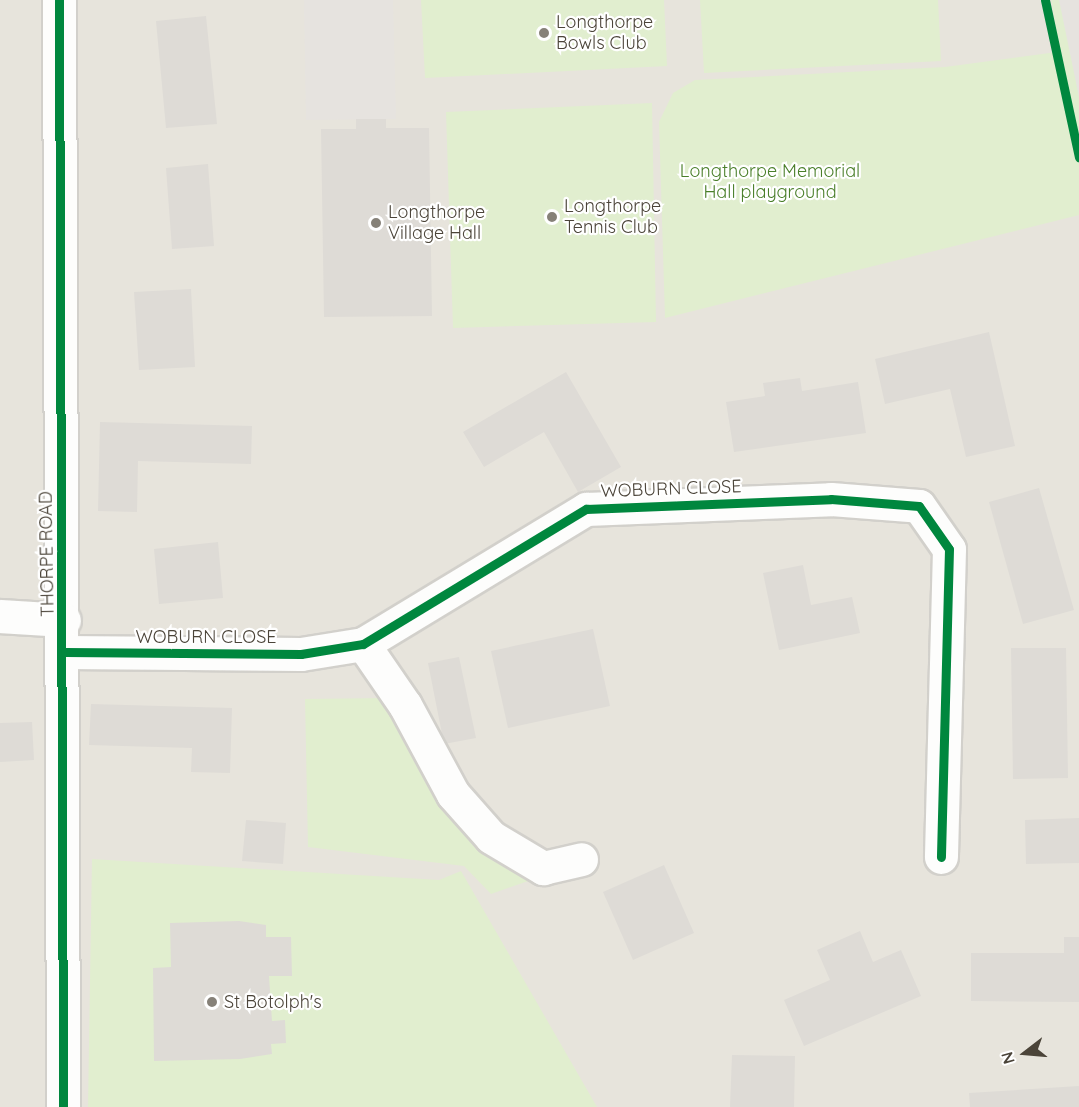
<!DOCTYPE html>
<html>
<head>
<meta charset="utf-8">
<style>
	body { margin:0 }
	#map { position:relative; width:1079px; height:1107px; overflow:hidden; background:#f4f2ee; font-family:Quicksand,sans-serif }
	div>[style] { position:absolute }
	.residential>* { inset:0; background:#e7e4dc }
	.green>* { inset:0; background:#e1eecf }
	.parking>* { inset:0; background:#e6e3df }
	.building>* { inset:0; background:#dedbd6 }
	.roads { filter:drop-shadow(2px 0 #d2d0cb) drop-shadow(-2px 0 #d2d0cb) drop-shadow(0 2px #d2d0cb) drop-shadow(0 -2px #d2d0cb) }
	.minor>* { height:33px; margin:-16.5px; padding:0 16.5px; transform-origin:16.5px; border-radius:16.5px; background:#fdfdfc }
	.cycleway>* { height:9px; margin:-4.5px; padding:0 4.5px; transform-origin:4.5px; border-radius:4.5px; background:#00873e }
	.dots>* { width:16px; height:16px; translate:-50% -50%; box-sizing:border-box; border:3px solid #fff; border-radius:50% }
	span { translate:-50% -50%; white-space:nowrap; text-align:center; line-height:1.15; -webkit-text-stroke:4.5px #fff; paint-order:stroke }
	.poi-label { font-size:18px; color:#4b4439 }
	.left { translate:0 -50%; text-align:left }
	.park-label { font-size:18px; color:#4a7f2a }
	.street-label { font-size:18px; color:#4b4439 }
	.north { position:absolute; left:995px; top:1023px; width:60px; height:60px; -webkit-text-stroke:4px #fff; paint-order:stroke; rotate:254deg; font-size:16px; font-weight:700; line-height:24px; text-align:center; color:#4b4439 }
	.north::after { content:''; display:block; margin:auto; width:21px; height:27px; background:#4b4439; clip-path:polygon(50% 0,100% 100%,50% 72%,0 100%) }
</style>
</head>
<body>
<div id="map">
	<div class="residential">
		<div style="clip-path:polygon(0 0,1079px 0,1079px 1107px,0 1107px)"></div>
	</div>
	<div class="green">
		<div style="clip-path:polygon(421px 0,664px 0,667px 66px,425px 78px)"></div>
		<div style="clip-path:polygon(700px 0,938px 0,941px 61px,704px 73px)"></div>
		<div style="clip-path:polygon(1051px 0,1079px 0,1079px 153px)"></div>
		<div style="clip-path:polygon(1057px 52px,1079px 160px,1079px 215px,665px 318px,659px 122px,673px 93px,695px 80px,945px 67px)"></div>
		<div style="clip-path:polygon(652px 103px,656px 322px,453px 328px,446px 112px)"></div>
		<div style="clip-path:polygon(387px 698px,534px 879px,491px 894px,464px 866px,308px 847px,305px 699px)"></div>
		<div style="clip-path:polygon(92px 859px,439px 880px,461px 871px,597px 1107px,88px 1107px)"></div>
	</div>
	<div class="parking">
		<div style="clip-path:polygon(304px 0,393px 0,396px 119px,306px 120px)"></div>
		<div style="clip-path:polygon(1059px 0,1079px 0,1079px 97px)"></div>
	</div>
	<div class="building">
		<div style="clip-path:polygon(206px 16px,217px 124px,166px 128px,156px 21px)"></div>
		<div style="clip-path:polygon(356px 119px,386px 119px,386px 128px,429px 128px,432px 316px,324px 317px,321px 129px,356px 129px)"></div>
		<div style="clip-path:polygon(208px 164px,214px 246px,172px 249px,166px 168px)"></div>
		<div style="clip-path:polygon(191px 289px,195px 367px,139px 370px,134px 292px)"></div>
		<div style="clip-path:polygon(989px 332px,1015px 446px,966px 457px,950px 389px,885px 404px,875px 359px)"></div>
		<div style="clip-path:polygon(566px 372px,621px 467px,578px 492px,544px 432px,484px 467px,463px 432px)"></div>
		<div style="clip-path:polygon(800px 378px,802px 391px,858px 382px,866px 433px,734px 452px,726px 402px,765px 396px,763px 383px)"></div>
		<div style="clip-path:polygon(100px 422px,252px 426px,251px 464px,138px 461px,137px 512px,98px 511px)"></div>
		<div style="clip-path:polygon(1039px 488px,1074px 610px,1023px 624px,989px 502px)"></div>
		<div style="clip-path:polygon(218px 542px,223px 598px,159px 604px,154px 549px)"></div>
		<div style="clip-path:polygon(803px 565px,811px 605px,852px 597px,860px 633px,779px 650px,763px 573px)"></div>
		<div style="clip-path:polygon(593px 629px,610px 706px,508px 728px,491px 651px)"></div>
		<div style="clip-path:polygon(1011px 648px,1066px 648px,1068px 778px,1013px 779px)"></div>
		<div style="clip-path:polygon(459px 657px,476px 738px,444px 744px,428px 663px)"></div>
		<div style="clip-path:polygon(91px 704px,232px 708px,230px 773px,191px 772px,192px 748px,89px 745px)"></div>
		<div style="clip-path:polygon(32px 722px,34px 760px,0 762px,0 723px)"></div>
		<div style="clip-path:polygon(1079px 818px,1079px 863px,1026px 864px,1025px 820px)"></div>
		<div style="clip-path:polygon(246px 820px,286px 823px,283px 864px,242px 861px)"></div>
		<div style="clip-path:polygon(664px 865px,694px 933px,633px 960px,603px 892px)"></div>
		<div style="clip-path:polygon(239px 921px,266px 925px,266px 937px,291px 937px,292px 976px,269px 976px,272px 1021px,285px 1020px,286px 1043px,271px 1044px,272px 1054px,240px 1059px,154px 1061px,153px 968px,171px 967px,170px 923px)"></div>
		<div style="clip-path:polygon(860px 931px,873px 962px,901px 950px,921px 996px,804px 1046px,784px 1000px,830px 980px,817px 950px)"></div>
		<div style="clip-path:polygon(1064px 937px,1079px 937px,1079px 1002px,971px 1001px,971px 953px,1064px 953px)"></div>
		<div style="clip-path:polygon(732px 1055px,795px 1056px,794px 1107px,730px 1107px)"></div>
		<div style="clip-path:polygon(1079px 1086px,1079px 1107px,970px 1107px,969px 1093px)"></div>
	</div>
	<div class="roads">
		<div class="minor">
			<div style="left:59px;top:0;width:1107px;rotate:89.79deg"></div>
			<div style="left:0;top:616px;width:64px;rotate:3.6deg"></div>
			<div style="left:363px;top:644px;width:74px;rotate:55.5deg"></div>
			<div style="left:405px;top:705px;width:101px;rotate:61.7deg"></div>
			<div style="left:453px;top:794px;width:57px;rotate:48.5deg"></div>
			<div style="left:491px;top:837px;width:61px;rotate:30.8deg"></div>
			<div style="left:543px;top:868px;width:39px;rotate:-13deg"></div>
			<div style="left:65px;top:652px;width:236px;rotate:0.5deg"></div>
			<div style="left:301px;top:654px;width:63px;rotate:-9.2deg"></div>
			<div style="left:363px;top:644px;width:261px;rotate:-31.2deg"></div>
			<div style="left:586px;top:509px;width:245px;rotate:-2.3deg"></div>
			<div style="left:831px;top:499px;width:88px;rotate:4.5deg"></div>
			<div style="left:919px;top:506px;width:52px;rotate:55.1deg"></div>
			<div style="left:949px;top:549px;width:308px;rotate:91.5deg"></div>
		</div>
	</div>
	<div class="cycleway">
		<div style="left:59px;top:0;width:1107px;rotate:89.79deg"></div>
		<div style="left:1045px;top:0;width:161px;rotate:77.8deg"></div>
		<div style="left:65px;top:652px;width:236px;rotate:0.5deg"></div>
		<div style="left:301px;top:654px;width:63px;rotate:-9.2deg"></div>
		<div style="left:363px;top:644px;width:261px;rotate:-31.2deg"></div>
		<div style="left:586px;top:509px;width:245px;rotate:-2.3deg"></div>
		<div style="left:831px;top:499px;width:88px;rotate:4.5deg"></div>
		<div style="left:919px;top:506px;width:52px;rotate:55.1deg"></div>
		<div style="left:949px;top:549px;width:308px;rotate:91.5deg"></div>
	</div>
	<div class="dots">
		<div style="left:544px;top:33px;background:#868178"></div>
		<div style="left:552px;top:217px;background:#868178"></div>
		<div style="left:376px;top:223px;background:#868178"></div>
		<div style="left:212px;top:1002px;background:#868178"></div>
	</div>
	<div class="poi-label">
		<span class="left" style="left:556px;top:33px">Longthorpe<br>Bowls Club</span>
		<span class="left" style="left:564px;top:217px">Longthorpe<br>Tennis Club</span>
		<span class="left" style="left:388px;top:223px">Longthorpe<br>Village Hall</span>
		<span class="left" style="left:224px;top:1002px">St Botolph's</span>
	</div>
	<div class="park-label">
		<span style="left:770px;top:182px">Longthorpe Memorial<br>Hall playground</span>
	</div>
	<div class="street-label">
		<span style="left:671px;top:489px;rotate:-2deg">WOBURN CLOSE</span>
		<span style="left:47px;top:554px;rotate:-91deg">THORPE ROAD</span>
		<span style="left:206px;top:637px">WOBURN CLOSE</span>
	</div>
	<div class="north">N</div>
</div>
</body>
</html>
